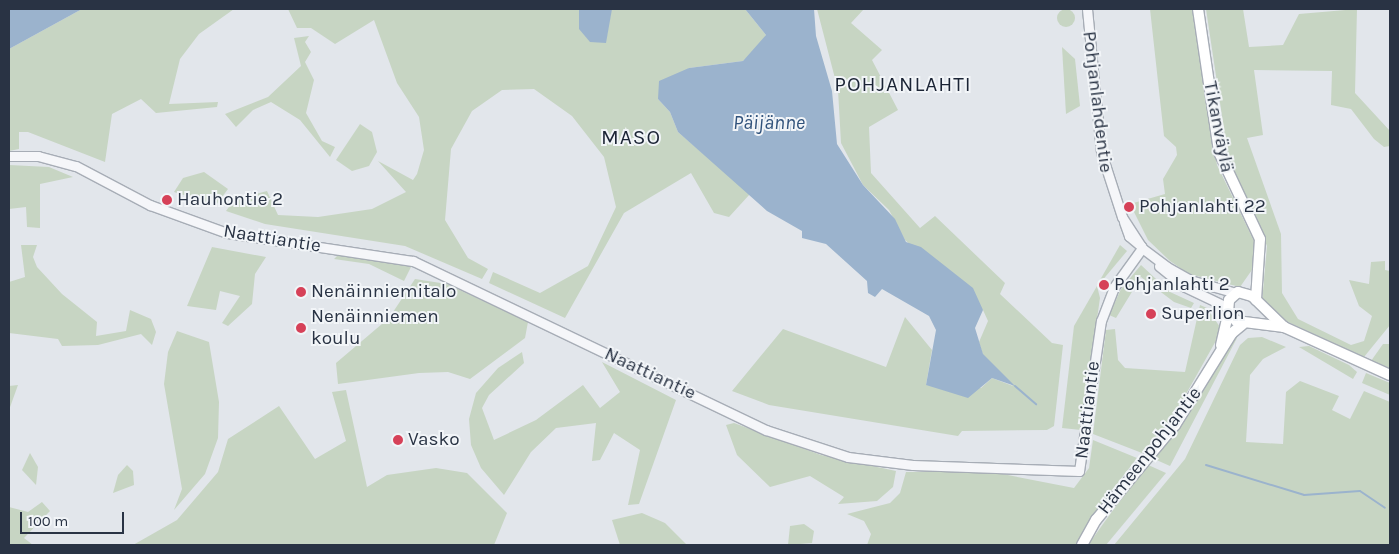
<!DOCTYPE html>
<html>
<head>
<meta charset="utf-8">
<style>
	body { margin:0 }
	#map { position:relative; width:1399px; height:554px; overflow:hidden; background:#e2e6eb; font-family:Karla,sans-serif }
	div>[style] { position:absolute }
	.green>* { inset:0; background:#c7d5c3 }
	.round { border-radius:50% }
	.water>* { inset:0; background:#9bb3cd }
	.stream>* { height:2px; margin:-1px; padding:0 1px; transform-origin:1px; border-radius:1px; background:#9bb3cd }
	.roads { filter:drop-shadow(1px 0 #a7adb6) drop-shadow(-1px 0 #a7adb6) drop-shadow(0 1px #a7adb6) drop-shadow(0 -1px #a7adb6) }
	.tertiary>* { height:9px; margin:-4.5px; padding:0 4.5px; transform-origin:4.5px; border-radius:4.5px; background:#f5f6f9 }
	.secondary>* { height:10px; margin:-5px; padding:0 5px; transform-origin:5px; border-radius:5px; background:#fff }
	.dots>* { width:14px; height:14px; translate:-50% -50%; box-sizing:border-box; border:2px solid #f2f5f8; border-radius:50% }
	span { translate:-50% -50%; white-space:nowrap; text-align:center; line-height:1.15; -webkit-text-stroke:4px #f2f5f8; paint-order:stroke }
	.street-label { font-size:19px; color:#293344 }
	.poi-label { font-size:19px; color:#293344 }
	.left { translate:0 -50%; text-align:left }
	.water-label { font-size:20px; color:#30527b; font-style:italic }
	.quarter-label { font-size:21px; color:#1b2435; letter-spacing:1px }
	.frame { position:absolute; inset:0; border:10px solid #293344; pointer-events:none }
	.scale { position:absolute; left:20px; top:512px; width:104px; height:22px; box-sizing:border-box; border:2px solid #293344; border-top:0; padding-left:6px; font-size:15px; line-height:18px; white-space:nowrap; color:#293344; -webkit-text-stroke:4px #f2f5f8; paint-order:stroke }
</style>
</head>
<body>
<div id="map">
	<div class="green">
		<div style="clip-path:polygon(82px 9px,234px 9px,199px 34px,180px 59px,169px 104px,218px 102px,217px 107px,156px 113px,141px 99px,112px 114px,105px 162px,28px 132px,19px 132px,19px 149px,9px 151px,9px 49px)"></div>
		<div style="clip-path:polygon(288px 9px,745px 9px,766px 35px,760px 46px,743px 61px,689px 68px,658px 99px,670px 112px,678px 132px,750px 194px,729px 217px,714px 213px,691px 173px,624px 213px,565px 318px,489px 283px,493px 272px,540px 293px,588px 266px,616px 207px,604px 157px,572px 116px,534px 89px,502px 90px,472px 111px,451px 149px,445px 220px,468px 258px,488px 269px,482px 279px,405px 246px,265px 224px,226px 211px,234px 200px,267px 191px,278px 215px,318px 217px,372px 209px,406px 192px,378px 161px,413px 180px,417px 174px,424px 150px,419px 117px,397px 83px,374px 20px,335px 44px,311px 28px,297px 28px)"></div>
		<div style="clip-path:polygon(817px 9px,864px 9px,851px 23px,882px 50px,872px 60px,898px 110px,869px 127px,871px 173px,920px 228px,935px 216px,1005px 283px,1000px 294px,1052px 343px,1063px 345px,1054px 426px,1047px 430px,962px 431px,958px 436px,769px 405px,732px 391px,783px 329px,886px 367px,905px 317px,932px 350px,926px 385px,981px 388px,992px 378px,1013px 386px,983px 355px,979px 342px,988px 321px,983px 310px,905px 240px,889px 210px,863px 185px,841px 143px,838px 90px)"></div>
		<div style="clip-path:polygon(1150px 9px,1192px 9px,1217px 165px,1254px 241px,1254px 267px,1240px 287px,1189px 274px,1170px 261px,1148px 240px,1130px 204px,1165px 194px,1163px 179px,1177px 155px,1176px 147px,1164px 136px)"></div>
		<div style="clip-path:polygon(1206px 9px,1243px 9px,1249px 47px,1283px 45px,1299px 14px,1357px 9px,1355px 93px,1390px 131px,1390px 146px,1384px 147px,1374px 139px,1351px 109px,1331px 105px,1332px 71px,1254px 70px,1263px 135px,1247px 138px,1281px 234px,1282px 293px,1298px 319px,1351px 345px,1364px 341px,1372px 316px,1359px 306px,1349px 280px,1369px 284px,1371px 262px,1385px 261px,1385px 270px,1390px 271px,1390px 325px,1364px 357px,1266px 312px,1262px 302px,1267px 246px,1228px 156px)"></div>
		<div class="round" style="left:1057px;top:9px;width:18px;height:18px"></div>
		<div style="clip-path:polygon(309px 36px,305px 42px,311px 52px,305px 62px,314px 80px,306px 113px,322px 141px,335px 147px,330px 157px,300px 120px,271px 102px,253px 110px,236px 127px,225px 114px,268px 97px,301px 66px,294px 38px)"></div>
		<div style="clip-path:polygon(1062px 47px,1075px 59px,1080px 106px,1066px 114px)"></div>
		<div style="clip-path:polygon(360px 124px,372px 132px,377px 152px,369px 166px,352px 171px,336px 160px)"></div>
		<div style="clip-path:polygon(9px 165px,49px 167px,73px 177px,40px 184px,40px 228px,27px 227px,26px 207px,9px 209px)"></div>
		<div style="clip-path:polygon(204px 172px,228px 189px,216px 205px,174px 192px,183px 178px)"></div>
		<div style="clip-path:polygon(21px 245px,37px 245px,33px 257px,37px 267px,62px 294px,97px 322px,96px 336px,126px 331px,130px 310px,151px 319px,156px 332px,152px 345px,141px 334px,98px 345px,62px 346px,58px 339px,9px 333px,9px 282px,25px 277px)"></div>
		<div style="clip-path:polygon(1120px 245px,1127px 251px,1101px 282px,1100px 280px)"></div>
		<div style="clip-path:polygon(212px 247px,266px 257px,255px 274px,252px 304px,228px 326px,222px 323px,240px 296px,220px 291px,216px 310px,187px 306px)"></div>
		<div style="clip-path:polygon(339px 254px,390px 258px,412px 265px,404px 281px,369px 264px,334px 259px)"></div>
		<div style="clip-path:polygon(1141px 265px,1170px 292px,1194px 303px,1191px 308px,1174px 302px,1141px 277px,1116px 318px,1109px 315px,1121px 289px)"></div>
		<div style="clip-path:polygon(415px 279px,447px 284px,528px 322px,525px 338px,470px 379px,448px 372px,419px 373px,338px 384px,336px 363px,389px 318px)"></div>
		<div style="clip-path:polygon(1097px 286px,1100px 298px,1081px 430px,1062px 428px,1074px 326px)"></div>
		<div style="clip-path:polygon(1200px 305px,1207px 308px,1222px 330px,1172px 419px,1142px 453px,1093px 434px,1106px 330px,1115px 329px,1118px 360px,1125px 368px,1185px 372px)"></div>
		<div style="clip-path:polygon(177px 331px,209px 342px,219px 402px,218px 438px,205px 474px,174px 510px,182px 489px,164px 384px,168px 352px)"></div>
		<div style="clip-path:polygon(1233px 337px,1237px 338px,1170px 466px,1152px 458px,1179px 427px)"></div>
		<div style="clip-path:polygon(1262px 337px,1286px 347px,1263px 359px,1250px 375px,1246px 442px,1283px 444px,1286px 392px,1300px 381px,1339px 396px,1332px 410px,1350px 419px,1364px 391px,1390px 402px,1390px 545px,1114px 545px,1185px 459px,1240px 345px,1248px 338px)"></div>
		<div style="clip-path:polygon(1383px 344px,1390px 344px,1390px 368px,1371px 361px)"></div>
		<div style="clip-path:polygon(1309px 346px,1349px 365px,1357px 372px,1353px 379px,1299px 347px)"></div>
		<div style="clip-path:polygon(522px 352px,524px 363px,489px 395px,482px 408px,494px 440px,536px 420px,583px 385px,600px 408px,620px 392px,602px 362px,676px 400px,639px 504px,628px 505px,640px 450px,614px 433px,600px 460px,592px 461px,596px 423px,556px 428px,531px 452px,504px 495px,481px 468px,471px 445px,469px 419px,476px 393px,498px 368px)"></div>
		<div style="clip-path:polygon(1366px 373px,1390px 383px,1390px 395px,1362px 383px)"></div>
		<div style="clip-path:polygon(18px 385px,9px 410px,9px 386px)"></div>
		<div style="clip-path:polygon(346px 390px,367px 487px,387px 475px,436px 468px,467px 473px,507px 513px,494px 545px,133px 545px,177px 520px,218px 472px,228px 439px,279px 406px,315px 459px,346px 441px,332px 392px)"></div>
		<div style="clip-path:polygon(734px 423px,821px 455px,896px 471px,893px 487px,877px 501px,838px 504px,844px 497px,810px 476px,770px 487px,737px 455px,726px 425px)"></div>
		<div style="clip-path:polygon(1093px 440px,1137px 458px,1093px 515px,1078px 545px,867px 545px,871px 534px,864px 521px,847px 514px,890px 503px,900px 493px,906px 472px,987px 471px,1074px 488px,1089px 468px)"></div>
		<div style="clip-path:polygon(30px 453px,38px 467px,36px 485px,22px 470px)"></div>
		<div style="clip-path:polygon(1146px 464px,1166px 473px,1106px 545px,1088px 545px)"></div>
		<div style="clip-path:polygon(127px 465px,133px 471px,134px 485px,113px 493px,118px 475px)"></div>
		<div style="clip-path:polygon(42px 502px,50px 511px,24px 538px,33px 545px,9px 545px,9px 507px,28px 512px)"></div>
		<div style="clip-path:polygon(642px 513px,665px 523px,687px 545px,620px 545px,612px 520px)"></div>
		<div style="clip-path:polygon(804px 524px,814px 531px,812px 543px,788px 545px,790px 526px)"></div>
	</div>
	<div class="water">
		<div style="clip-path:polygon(9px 9px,82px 9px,9px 49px)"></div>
		<div style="clip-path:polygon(579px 9px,612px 9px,606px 43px,590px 42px,579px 29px)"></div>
		<div style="clip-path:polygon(745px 9px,814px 9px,816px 36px,832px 91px,837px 144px,863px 185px,895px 219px,906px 242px,921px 247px,973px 288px,983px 310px,975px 328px,983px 354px,1015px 386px,992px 378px,968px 398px,926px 385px,936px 330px,929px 316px,882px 289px,875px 297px,868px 293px,867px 281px,826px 244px,802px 238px,802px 231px,767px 211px,678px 132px,670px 112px,658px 99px,659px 81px,689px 68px,743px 61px,766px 35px)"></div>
	</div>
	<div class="stream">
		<div style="left:1015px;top:386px;width:28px;rotate:41deg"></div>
		<div style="left:1206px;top:465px;width:102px;rotate:17deg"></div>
		<div style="left:1304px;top:495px;width:56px;rotate:-4.1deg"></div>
		<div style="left:1360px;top:491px;width:30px;rotate:34deg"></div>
	</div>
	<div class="roads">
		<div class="tertiary">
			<div style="left:1087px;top:9px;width:144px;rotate:84.4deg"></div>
			<div style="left:1101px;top:152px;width:68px;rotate:72.1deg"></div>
			<div style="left:1122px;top:217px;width:37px;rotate:57deg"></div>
			<div style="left:1142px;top:248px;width:31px;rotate:37deg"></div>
			<div style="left:1167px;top:267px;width:26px;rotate:29deg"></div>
			<div style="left:1190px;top:280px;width:48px;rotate:15.8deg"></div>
			<div style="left:9px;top:156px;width:29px"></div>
			<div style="left:38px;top:156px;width:39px;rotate:15deg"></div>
			<div style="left:76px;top:166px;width:84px;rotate:27.8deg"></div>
			<div style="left:150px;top:205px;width:82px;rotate:20deg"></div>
			<div style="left:227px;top:233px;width:188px;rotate:8.6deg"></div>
			<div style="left:413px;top:261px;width:391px;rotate:25.6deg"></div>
			<div style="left:766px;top:430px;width:86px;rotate:18.2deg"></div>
			<div style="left:848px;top:457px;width:65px;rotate:7deg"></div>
			<div style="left:913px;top:465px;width:166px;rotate:2.1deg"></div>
			<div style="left:1079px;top:471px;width:152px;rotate:-81.7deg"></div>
			<div style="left:1101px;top:321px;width:36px;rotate:-69deg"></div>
			<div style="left:1114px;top:287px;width:48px;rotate:-54.3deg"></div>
			<div style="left:1124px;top:222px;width:15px;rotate:70deg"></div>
			<div style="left:1129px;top:236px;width:16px;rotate:40deg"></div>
			<div style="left:1159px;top:266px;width:33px;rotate:39deg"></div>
			<div style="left:1185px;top:287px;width:47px;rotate:25.5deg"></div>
		</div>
		<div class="secondary">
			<div style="left:1198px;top:9px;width:145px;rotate:81.6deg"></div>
			<div style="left:1219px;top:152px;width:96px;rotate:64.8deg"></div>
			<div style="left:1260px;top:239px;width:61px;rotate:93.8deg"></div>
			<div style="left:1284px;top:327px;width:48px;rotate:-172.9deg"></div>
			<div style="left:1236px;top:321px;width:12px;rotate:-132deg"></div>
			<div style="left:1228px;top:312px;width:12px;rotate:-85deg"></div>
			<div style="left:1229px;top:300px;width:12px;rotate:-42deg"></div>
			<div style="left:1238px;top:292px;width:15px;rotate:16deg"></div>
			<div style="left:1252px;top:296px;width:45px;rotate:44.1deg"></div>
			<div style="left:1284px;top:327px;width:116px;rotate:24.4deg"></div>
			<div style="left:1221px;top:345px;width:32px;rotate:-77deg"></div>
			<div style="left:1082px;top:545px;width:29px;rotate:-61deg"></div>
			<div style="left:1096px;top:520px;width:124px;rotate:-50.3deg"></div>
			<div style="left:1175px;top:425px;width:108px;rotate:-58.2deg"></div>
			<div style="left:1232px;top:333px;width:14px;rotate:-39deg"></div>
		</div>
	</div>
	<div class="dots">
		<div style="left:167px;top:200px;background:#d64158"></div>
		<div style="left:1129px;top:207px;background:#d64158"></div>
		<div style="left:1104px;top:285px;background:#d64158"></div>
		<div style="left:301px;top:292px;background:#d64158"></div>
		<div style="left:1151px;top:314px;background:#d64158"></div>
		<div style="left:301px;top:328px;background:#d64158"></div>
		<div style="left:398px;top:440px;background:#d64158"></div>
	</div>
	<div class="street-label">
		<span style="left:1097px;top:102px;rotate:83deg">Pohjanlahdentie</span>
		<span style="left:1218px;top:127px;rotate:79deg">Tikanväylä</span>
		<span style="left:272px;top:239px;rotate:9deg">Naattiantie</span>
		<span style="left:650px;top:374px;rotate:25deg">Naattiantie</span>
		<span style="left:1088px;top:410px;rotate:-83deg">Naattiantie</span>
		<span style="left:1150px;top:451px;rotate:-52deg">Hämeenpohjantie</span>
	</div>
	<div class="poi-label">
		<span class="left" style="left:177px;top:200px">Hauhontie 2</span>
		<span class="left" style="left:1139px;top:207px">Pohjanlahti 22</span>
		<span class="left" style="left:1114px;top:285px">Pohjanlahti 2</span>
		<span class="left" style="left:311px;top:292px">Nenäinniemitalo</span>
		<span class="left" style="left:1161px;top:314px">Superlion</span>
		<span class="left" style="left:311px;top:328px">Nenäinniemen<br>koulu</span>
		<span class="left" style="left:408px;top:440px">Vasko</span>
	</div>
	<div class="water-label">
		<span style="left:769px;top:122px">Päijänne</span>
	</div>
	<div class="quarter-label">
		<span style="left:903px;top:84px">POHJANLAHTI</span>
		<span style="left:631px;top:137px">MASO</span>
	</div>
	<div class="frame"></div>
	<div class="scale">100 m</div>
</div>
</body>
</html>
